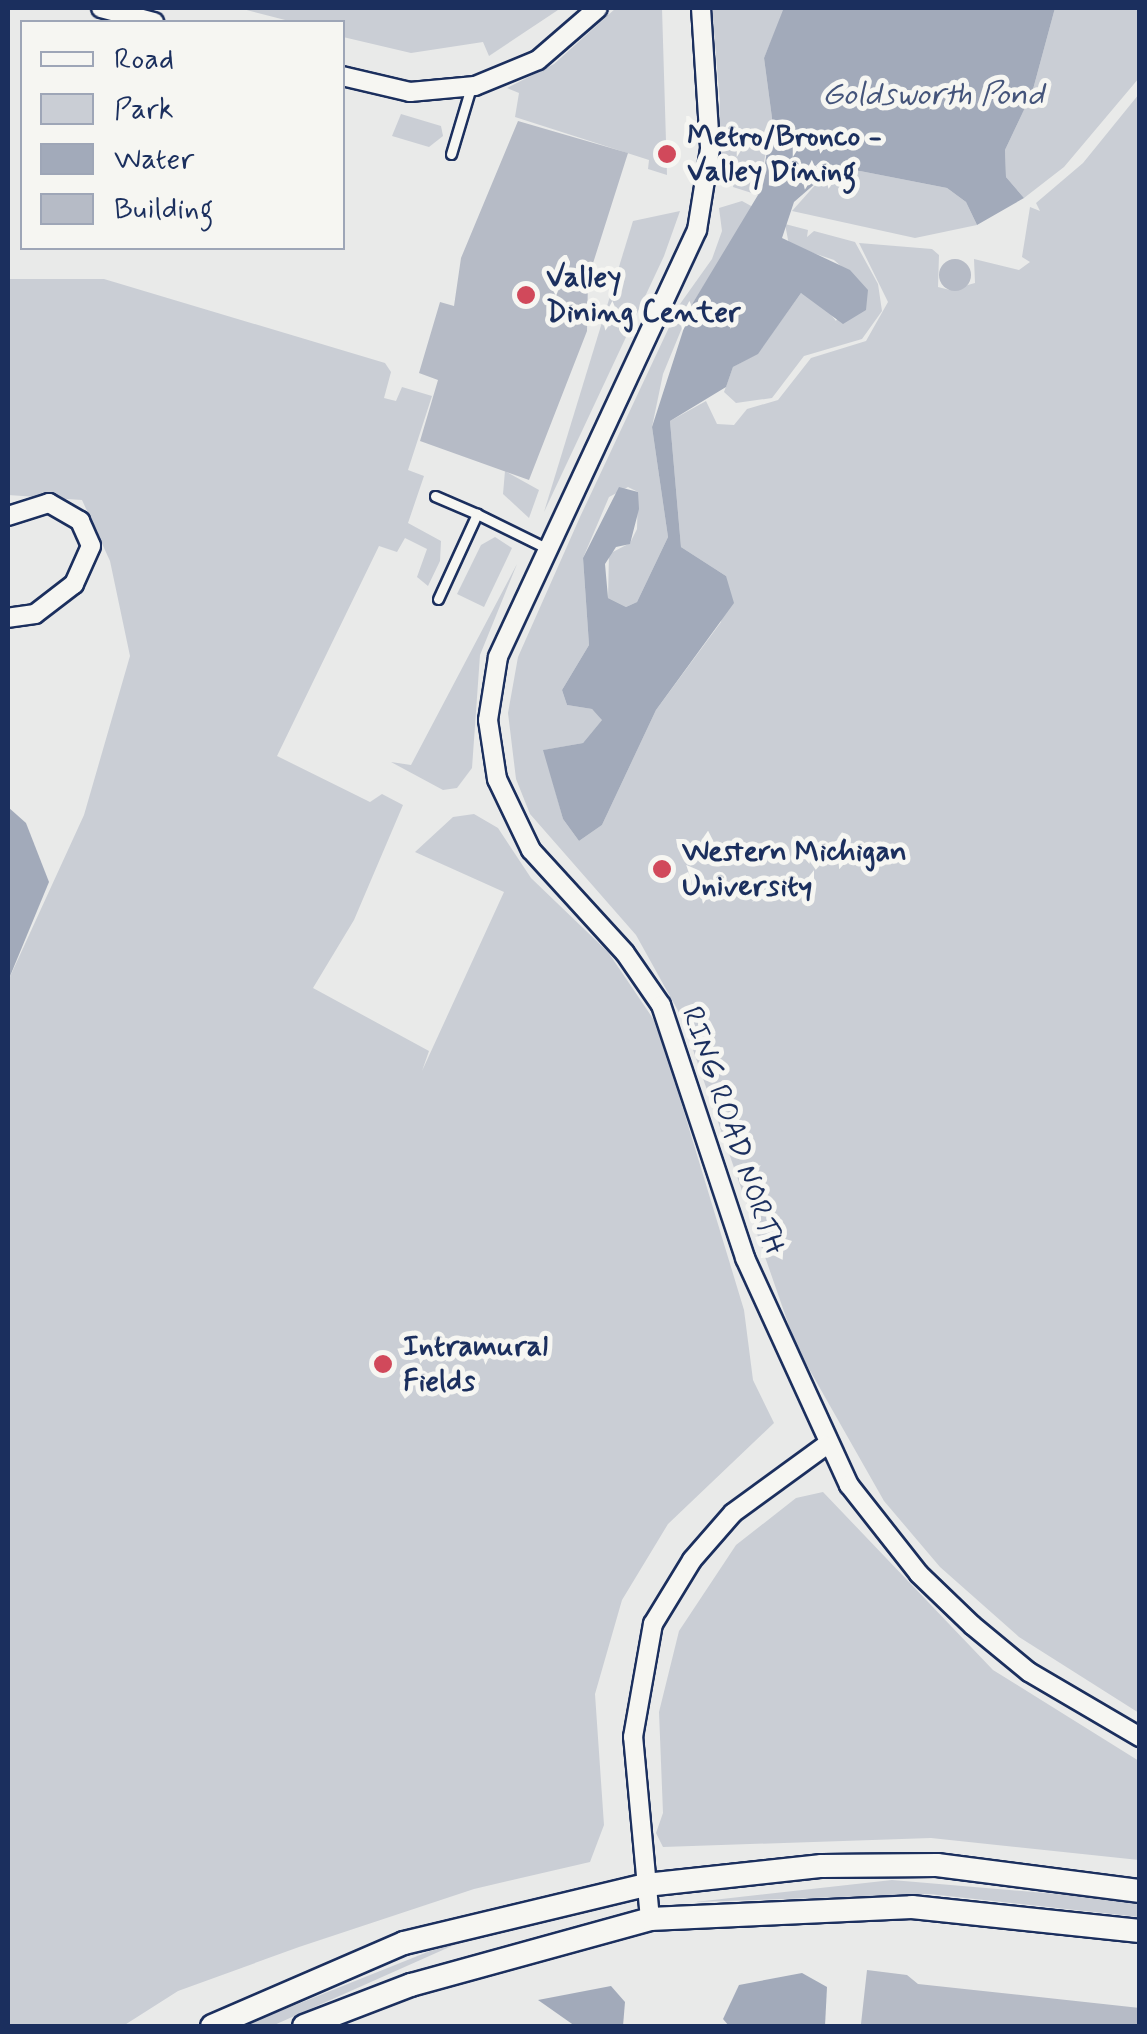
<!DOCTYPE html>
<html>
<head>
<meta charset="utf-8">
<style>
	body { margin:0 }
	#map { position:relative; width:1147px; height:2034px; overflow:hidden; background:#e9eae9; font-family:Mynerve,sans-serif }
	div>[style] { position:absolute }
	.green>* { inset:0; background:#caced5 }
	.water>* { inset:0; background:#a2aaba }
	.building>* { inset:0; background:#b6bbc6 }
	.round { border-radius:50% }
	.roads { filter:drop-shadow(2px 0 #1b2f5e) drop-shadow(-2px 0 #1b2f5e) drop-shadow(0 2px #1b2f5e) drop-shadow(0 -2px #1b2f5e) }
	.service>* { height:9px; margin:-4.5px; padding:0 4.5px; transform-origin:4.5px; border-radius:4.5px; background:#f6f6f2 }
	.minor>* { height:18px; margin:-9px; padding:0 9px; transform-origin:9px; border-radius:9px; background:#f6f6f2 }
	.tertiary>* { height:22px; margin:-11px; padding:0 11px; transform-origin:11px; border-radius:11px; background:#f6f6f2 }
	.dots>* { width:28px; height:28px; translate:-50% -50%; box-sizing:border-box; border:5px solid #f6f6f2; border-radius:50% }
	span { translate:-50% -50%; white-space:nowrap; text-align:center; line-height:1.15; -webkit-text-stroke:10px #f6f6f2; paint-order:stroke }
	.poi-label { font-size:30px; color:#1b2f5e; font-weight:700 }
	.left { translate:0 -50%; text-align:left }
	.street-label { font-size:30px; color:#1b2f5e }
	.water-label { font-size:32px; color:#44547a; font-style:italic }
	.frame { position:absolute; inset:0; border:10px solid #1b2f5e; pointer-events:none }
	.legend { position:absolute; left:20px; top:20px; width:325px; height:230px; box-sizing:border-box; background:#f6f6f2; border:2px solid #9ea6b7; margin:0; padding:12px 18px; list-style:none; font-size:30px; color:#1b2f5e }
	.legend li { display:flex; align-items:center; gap:20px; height:50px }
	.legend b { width:50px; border:2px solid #9ea6b7 }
</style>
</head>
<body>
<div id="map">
	<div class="green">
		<div style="clip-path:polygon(239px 8px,561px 8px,489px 56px,483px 42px,411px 53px,343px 37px,342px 22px,293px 22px)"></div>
		<div style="clip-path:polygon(616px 8px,662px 8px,667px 175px,648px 169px,649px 160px,515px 117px,519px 93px,507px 88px,554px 64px)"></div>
		<div style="clip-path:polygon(712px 8px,785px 8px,764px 58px,772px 118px,758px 195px,733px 187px,734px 181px,714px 182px,720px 103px)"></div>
		<div style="clip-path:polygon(1055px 8px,1139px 8px,1139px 78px,1064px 167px,1024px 198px,1006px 177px,1005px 150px,1032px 93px)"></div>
		<div style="clip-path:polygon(1139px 94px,1139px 1713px,1019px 1637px,940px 1567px,884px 1501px,796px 1346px,682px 1018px,636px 935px,530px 814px,516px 779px,508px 713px,518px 657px,580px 517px,680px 304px,712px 259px,722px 231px,719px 208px,742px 201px,753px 207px,691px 306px,663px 374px,652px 427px,668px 537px,637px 602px,626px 607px,608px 598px,609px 554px,630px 543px,637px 529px,638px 492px,628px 487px,609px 497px,583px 558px,589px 645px,562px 690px,567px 705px,592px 709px,603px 719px,583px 743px,544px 750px,563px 819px,579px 841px,602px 825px,656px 710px,721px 622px,726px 576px,681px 547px,670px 421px,706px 401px,717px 424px,734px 425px,747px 409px,778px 400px,811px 358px,866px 341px,888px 302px,859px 243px,932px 249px,939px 255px,938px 287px,950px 290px,975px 283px,974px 259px,1019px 270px,1030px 262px,1022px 257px,1030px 207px,1040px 211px,1036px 203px,1083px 163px)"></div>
		<div style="clip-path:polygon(401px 114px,441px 126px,443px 136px,429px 147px,392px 136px)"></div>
		<div style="clip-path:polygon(860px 171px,947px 188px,966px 202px,977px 225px,915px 238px,792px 211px,825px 174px)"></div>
		<div style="clip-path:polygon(680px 211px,664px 256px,544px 512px,633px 221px)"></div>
		<div style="clip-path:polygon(785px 224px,808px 230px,807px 237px,814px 231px,855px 242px,878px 284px,882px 311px,862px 339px,804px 356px,772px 398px,736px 403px,724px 392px,733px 367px,758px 353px,801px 293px,819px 299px,836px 321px,858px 281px,834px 260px,789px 245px)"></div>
		<div style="clip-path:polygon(8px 279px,104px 279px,385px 363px,391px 372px,384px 398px,396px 401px,402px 387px,432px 396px,408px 470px,424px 476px,408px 523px,441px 541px,440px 561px,428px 586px,417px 577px,427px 549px,405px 538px,397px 552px,379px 546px,277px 756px,370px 802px,382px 794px,403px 805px,354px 920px,313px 988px,429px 1051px,422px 1071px,504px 892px,415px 852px,453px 817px,474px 814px,498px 828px,531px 878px,608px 952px,658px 1026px,744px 1310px,753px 1380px,774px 1423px,668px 1524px,622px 1600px,595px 1694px,604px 1825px,590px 1862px,474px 1889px,299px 1947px,178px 1991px,123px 2026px,8px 2026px,8px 981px,84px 815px,130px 656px,110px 561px,82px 500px,8px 495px)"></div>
		<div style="clip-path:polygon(505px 471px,539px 490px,529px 518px,503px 494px)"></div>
		<div style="clip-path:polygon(495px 537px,512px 548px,484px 607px,457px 594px,481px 545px)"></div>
		<div style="clip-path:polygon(517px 564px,480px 655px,472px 768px,457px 788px,443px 790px,391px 762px,411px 765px)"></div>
		<div style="clip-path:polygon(823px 1492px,993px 1670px,1139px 1761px,1139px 1860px,931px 1838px,663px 1847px,656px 1833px,663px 1813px,659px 1712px,679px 1631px,736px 1545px,796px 1498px)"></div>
		<div style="clip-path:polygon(892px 1880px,1092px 1897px,1139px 1904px,1139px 1917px,929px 1894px,695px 1902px)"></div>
		<div style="clip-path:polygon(612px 1904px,454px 1945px,272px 2026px,243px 2026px,430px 1951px)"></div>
	</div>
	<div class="water">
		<div style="clip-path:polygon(1055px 8px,1032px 93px,1005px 150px,1006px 177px,1024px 198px,977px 225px,966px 202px,947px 188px,860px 171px,825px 175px,794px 202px,782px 238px,850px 270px,868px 290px,866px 310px,843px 324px,801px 293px,758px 354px,733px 367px,726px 387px,670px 421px,681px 547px,726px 576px,734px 603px,656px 710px,602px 825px,579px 841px,563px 819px,543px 750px,583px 743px,602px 720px,592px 709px,567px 705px,562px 690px,589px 645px,583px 558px,619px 487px,638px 492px,639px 509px,630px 544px,616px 547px,605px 564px,608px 598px,626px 607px,637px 602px,668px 537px,652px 427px,691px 306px,761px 190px,772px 118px,764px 58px,783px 10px)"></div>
		<div style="clip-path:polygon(8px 807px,26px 823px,49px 882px,8px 981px)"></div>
		<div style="clip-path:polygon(802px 1973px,827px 1987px,825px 2026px,729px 2026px,723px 2019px,739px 1985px)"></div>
		<div style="clip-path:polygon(611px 1986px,625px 2002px,623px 2026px,575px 2026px,538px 2000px)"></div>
	</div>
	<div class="building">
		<div style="clip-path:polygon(518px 121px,628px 153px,588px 279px,587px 331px,529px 480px,420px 441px,438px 380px,419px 373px,440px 302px,454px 306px,461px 258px)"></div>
		<div class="round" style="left:939px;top:259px;width:32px;height:32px"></div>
		<div style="clip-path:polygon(867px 1970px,907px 1975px,918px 1984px,1140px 2008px,1140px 2026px,861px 2024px)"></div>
	</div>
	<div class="roads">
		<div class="service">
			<div style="left:451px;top:154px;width:70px;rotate:-73.4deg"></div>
			<div style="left:435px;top:496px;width:46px;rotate:23.2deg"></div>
			<div style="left:438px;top:599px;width:94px;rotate:-65.4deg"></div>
			<div style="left:477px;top:514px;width:77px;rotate:26.2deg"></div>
		</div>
		<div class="minor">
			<div style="left:101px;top:8px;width:55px;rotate:14.8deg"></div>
			<div style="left:701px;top:8px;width:141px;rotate:86.3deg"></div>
			<div style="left:710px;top:149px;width:82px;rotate:99.1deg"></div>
			<div style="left:697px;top:230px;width:471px;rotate:115deg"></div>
			<div style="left:498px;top:657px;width:64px;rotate:99deg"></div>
			<div style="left:488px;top:720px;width:60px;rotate:81.3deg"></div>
			<div style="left:497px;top:779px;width:79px;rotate:64.4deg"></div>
			<div style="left:531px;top:850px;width:139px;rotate:47.6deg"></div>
			<div style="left:625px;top:953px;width:63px;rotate:55.3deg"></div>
			<div style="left:661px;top:1005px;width:267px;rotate:71.6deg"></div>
			<div style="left:745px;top:1258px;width:250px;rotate:65.4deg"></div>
			<div style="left:849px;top:1485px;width:113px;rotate:51.8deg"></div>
			<div style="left:919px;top:1574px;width:74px;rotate:43.9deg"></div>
			<div style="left:972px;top:1625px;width:74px;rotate:39.5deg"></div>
			<div style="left:1029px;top:1672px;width:129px;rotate:30.4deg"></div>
			<div style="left:342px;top:76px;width:70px;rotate:13.2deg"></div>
			<div style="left:410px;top:92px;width:65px;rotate:-5.3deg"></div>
			<div style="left:475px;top:86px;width:68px;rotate:-22.4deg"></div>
			<div style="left:538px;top:60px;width:79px;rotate:-40.9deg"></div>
			<div style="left:8px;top:516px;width:43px;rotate:-17.6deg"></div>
			<div style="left:49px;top:503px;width:36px;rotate:30deg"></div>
			<div style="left:80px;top:521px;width:27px;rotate:66deg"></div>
			<div style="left:91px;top:546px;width:42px;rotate:114.1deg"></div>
			<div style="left:74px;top:584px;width:49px;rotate:142.4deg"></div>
			<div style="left:35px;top:614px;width:27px;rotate:172deg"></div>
			<div style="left:650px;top:1919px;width:183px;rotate:-95.3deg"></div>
			<div style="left:633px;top:1737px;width:115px;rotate:-80deg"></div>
			<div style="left:653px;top:1624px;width:75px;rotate:-58.6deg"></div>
			<div style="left:692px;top:1560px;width:62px;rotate:-48.9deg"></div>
			<div style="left:733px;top:1513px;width:114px;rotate:-36.1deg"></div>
		</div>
		<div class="tertiary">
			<div style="left:212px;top:2026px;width:209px;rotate:-23.4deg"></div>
			<div style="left:404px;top:1943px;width:249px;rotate:-13.5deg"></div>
			<div style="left:646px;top:1885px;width:177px;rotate:-6.2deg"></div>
			<div style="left:822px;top:1866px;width:115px;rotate:-0.5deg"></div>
			<div style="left:937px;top:1865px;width:205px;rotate:7.3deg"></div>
			<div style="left:304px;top:2026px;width:115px;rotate:-21deg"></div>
			<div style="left:411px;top:1985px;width:248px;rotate:-15.4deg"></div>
			<div style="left:650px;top:1919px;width:262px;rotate:-2.6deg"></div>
			<div style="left:912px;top:1907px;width:229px;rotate:6deg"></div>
		</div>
	</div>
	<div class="dots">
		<div style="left:667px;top:154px;background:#d1495b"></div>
		<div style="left:526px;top:295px;background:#d1495b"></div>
		<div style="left:662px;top:869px;background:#d1495b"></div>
		<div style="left:383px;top:1364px;background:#d1495b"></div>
	</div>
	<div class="poi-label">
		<span class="left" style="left:687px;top:154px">Metro/Bronco -<br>Valley Dining</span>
		<span class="left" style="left:546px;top:295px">Valley<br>Dining Center</span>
		<span class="left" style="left:682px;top:869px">Western Michigan<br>University</span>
		<span class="left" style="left:403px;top:1364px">Intramural<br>Fields</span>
	</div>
	<div class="street-label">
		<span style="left:732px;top:1131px;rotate:71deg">RING ROAD NORTH</span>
	</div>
	<div class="water-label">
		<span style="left:933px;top:95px">Goldsworth Pond</span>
	</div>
	<div class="frame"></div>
	<ul class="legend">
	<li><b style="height:12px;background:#f6f6f2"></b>Road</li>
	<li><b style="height:28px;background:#caced5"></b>Park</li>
	<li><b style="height:28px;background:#a2aaba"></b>Water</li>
	<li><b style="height:28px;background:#b6bbc6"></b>Building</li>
	</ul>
</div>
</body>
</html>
